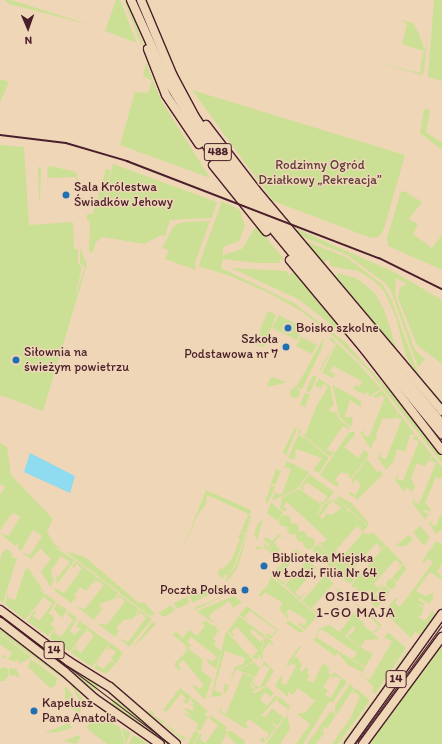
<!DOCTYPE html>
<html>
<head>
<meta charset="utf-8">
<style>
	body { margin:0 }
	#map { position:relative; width:442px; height:744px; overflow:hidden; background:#efd6b7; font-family:Itim,sans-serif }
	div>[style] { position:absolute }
	.green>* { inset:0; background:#cce095 }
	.round { border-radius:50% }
	.water>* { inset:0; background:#8fdbf0 }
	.roads { filter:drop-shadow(1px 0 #4a1f2b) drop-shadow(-1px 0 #4a1f2b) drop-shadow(0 1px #4a1f2b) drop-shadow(0 -1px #4a1f2b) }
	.primary>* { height:8px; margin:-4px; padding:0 4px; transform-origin:4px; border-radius:4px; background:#efd6b7 }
	.tram>* { height:1px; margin:-0.5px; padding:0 0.5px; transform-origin:0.5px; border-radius:0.5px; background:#4a1f2b }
	.rail>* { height:1.5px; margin:-0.75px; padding:0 0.75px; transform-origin:0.75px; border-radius:0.75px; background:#4a1f2b }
	.dots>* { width:11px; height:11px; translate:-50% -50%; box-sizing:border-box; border:2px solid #efd6b7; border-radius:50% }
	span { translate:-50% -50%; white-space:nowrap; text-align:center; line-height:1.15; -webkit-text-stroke:3px #efd6b7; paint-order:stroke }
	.shield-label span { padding:1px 3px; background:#efd6b7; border:1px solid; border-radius:3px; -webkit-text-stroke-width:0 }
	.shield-label { font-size:12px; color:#4a1f2b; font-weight:700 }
	.park-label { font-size:13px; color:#5e3c3b }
	.poi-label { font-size:13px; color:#4a1f2b }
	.left { translate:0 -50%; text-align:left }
	.right { translate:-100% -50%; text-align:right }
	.neighbourhood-label { font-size:14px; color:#4a1f2b; letter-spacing:1px }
	.north { position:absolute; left:8px; top:8px; width:40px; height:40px; -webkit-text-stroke:3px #efd6b7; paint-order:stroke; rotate:178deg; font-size:11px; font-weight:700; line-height:16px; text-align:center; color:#4a1f2b }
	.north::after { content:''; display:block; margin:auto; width:14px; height:18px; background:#4a1f2b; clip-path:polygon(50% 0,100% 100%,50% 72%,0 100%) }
</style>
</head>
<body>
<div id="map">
	<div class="green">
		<div style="clip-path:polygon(5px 0,11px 0,91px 25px,9px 4px)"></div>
		<div style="clip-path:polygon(116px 0,120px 0,137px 43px,105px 31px)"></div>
		<div style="clip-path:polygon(124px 0,127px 0,145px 49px,139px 39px)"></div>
		<div style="clip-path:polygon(434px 0,442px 0,442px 81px,428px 77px)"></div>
		<div style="clip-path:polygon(401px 20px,413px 23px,419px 34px,424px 48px,423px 61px,428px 28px,424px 72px,422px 75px,380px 63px,420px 73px,423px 51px,402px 44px,407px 24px)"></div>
		<div style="clip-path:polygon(146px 63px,161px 100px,210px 178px,120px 145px,135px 92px,148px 93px,152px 81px,143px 76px)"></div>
		<div style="clip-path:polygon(0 79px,9px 82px,0 103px)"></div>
		<div style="clip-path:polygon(192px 90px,405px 155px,384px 229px,379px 237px,371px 238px,273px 201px)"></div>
		<div style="clip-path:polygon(424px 109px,430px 110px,426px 132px,442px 143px,442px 150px,420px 133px)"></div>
		<div style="clip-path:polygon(0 145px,24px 147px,29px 225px,73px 222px,74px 249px,78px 249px,78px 264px,82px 266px,75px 298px,85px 267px,80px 263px,80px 248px,87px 265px,43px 411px,0 395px)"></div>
		<div style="clip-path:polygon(113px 164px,217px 202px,212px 218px,170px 220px,165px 236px,161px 235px,144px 244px,103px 237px,96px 242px,93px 252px,89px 253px,90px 221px,87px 221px,87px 214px,93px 214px,106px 169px,111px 170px,101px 220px)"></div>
		<div style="clip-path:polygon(51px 166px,76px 172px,79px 180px,77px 181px,76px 177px,47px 178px,48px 167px)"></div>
		<div style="clip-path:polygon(38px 167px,41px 167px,40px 200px,39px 200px)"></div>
		<div style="clip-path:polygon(401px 191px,406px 192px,422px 202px,409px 219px,418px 224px,413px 234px,432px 248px,442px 235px,442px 270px,388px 246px,387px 238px)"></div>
		<div style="clip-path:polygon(222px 201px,240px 210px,245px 226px,239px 241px,223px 247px,223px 255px,242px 249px,256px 226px,285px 260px,280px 259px,280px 263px,256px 263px,223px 259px,221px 268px,294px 303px,345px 342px,391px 393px,442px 457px,442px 463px,369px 371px,331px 334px,301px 311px,271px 294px,228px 275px,200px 267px,199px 264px)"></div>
		<div style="clip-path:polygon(210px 221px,195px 263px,196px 270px,165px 259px,169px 250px,162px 248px,173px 227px,182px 222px)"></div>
		<div style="clip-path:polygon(295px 228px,396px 273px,442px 300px,442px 364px,417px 345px,398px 298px,400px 287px,407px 284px,396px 278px,395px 295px,415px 350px,425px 359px,418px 367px,391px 291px,385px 283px,347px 255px,303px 237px)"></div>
		<div style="clip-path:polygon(301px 239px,346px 257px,383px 285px,391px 299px,416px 368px,422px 379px,442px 401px,442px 405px,415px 372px,406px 356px,396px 318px,384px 291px,373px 280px,358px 271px,330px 266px,329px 259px,322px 264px)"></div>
		<div style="clip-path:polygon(231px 268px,287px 271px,288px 275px,294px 272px,357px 345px,298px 299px)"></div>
		<div style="clip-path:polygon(338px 273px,356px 278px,375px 293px,385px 312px,399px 357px,336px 279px)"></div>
		<div style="clip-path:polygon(268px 311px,276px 315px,264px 347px,258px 346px,261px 327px)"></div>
		<div style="clip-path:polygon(279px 315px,303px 328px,297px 340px,272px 328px)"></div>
		<div style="clip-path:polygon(301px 337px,317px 345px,312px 354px,296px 346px)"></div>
		<div style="clip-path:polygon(324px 337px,322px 348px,302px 389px,292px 386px,297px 386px)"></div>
		<div style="clip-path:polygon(331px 337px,336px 342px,320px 372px,319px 371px,335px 343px,329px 340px)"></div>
		<div style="clip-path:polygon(337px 343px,356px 361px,381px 389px,369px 397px,369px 393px,366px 392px,366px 395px,353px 389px,355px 385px,359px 387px,362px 381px,333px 366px,330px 371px,335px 374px,333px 378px,322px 373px)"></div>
		<div style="clip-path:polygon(313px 375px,317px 377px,310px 392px,306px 391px)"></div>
		<div style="clip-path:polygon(273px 377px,286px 382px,285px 383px,267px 387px,270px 378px)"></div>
		<div style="clip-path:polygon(319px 378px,330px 386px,334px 405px,328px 410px,335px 413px,336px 411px,339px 419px,350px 428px,349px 430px,343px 426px,327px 449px,331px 452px,335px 451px,330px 457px,307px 438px,298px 433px,299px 429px,301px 429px,300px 434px,305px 435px,317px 405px,328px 387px,323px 384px,321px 388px,315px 386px)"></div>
		<div style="clip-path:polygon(332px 385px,336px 387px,334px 390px,337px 387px,361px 401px,361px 407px,350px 400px,345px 417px,353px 417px,351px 427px,340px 418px)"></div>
		<div class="round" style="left:290px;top:388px;width:10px;height:10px"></div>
		<div style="clip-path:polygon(382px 390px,398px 412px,393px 419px,383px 418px,376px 434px,377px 441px,374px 440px,371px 449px,360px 433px,364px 429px,363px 435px,369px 437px,385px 397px,380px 395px,379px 398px,372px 397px)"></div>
		<div style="clip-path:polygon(305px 393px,310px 394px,305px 407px,300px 405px)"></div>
		<div style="clip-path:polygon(399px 413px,415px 434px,410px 435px,405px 452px,397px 449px,394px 461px,386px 470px,378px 458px,381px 450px,380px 457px,386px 459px,402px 419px,394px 418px)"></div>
		<div style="clip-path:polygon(295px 427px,297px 428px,286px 456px,283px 452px)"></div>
		<div style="clip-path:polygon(349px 432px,355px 432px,354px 436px,344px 447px,358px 458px,365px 450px,369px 455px,351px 478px,347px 478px,350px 475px,347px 473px,345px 474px,341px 472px,335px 480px,339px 483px,337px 487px,320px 475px)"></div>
		<div style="clip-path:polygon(298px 435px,307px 439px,329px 458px,319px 473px,313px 470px,322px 458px,296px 449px,295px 460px,288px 458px)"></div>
		<div style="clip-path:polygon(416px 435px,432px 455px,425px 466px,417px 463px,411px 478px,415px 487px,412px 492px,407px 487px,404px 492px,395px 480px,398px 473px,397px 479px,403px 481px,419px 441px,414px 439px,411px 441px)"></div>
		<div style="clip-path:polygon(0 443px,7px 447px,11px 475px,53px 519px,47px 531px,54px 544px,63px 550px,54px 547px,75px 560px,57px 584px,56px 576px,58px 577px,70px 562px,61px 556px,51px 570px,54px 583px,52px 582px,51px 588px,41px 571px,51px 559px,41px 549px,43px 548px,40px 549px,31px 559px,22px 552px,30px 555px,42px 536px,33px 530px,21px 551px,17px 548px,20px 542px,15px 546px,0 533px,9px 536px,20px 517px,14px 513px,10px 517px,12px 512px,0 531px,0 495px,5px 487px,0 484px)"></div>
		<div style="clip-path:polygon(433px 456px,442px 467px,442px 479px,436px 477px,425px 503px,431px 509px,430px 512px,424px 510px,423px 512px,429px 514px,425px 520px,412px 502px,415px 496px,414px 502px,419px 504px,436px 463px,430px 461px,427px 464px)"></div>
		<div style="clip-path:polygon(367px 459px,377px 472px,380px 470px,383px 474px,356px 501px,356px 498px,348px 494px,351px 492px,355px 495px,361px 486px,356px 479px,353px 483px,355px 486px,352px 484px,352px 479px)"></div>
		<div style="clip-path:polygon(287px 461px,309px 472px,298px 488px,272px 501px,276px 489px,276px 493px,282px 495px,291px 469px,286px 467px,283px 470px)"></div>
		<div style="clip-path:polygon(276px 469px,281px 471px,275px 485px,271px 483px)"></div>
		<div style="clip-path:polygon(309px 474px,334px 492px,324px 505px,319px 502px,324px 502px,327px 496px,307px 482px,303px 487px,304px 491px,300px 488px)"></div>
		<div style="clip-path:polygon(271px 485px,275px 487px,268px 503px,265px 502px)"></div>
		<div style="clip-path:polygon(299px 489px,322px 505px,318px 513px,319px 514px,323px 506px,334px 498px,320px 517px,323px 519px,327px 513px,332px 515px,341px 508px,333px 502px,336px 499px,348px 509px,344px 514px,349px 510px,368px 526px,360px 534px,362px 530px,357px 526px,336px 550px,340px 554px,345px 552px,331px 568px,318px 556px,318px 552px,315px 554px,312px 550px,318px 544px,326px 552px,319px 542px,323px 543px,327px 539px,287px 502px,283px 506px,287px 510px,285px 512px,280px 508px,282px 497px)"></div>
		<div style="clip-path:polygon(206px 490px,251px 510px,251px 515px,207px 495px,206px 504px,197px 516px,179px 558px)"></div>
		<div style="clip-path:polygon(339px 496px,353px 504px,349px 509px,336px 498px)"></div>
		<div style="clip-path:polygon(271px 502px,283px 513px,277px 521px,267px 513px)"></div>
		<div style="clip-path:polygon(353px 505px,368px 522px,369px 526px,349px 509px)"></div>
		<div style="clip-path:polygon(442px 512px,442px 529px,436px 534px,429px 523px,433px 519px,431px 524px,436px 526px)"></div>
		<div style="clip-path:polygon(248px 515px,251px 516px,245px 534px,241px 532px)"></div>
		<div class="round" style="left:279px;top:515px;width:12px;height:12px"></div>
		<div style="clip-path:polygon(263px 519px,257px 540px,254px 535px,258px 523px)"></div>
		<div style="clip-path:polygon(251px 520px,238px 567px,227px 582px,225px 580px,236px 565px)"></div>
		<div class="round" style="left:287px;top:523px;width:12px;height:12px"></div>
		<div style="clip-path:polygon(421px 526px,430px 538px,424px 546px,413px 532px)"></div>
		<div class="round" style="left:295.5px;top:530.5px;width:11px;height:11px"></div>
		<div style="clip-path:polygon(364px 532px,368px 535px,373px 532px,385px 545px,379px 551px,380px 546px,376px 543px,355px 567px,359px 571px,364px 569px,350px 584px,351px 582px,348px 583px,336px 572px,336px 569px,332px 568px,338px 561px,344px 566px,339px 560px)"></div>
		<div style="clip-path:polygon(240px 533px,245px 535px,235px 564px,227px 576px,224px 574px,223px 579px,218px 574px,220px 568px,223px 569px,232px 559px,240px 539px,238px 538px)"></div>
		<div style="clip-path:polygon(279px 534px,286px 540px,280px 536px,274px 543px,280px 549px,275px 557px,269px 552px,272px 545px,268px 551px,266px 549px,256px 549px,257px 546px,265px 549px,263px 542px,268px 547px,270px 544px,263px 540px,266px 537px,272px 541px)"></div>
		<div style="clip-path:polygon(409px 535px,413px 539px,406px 546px,395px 546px)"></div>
		<div class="round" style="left:303px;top:537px;width:12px;height:12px"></div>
		<div style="clip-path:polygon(436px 541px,442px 544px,442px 564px,437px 572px,442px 576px,442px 580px,430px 572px,416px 591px,426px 596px,434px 592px,432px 595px,434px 597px,429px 604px,420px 598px,419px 600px,425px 604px,424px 606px,416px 604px,424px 608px,421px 616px,417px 616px,425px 621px,432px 611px,436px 614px,421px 635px,415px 632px,411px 638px,384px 612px,389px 615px,391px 612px,386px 610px,395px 598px,397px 599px,395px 603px,400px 607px,420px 580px,433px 562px,428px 559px,424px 563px,422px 561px,431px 548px,435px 548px,432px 546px)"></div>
		<div style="clip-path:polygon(386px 545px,403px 563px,398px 568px,400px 563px,395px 560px,374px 584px,378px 588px,382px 584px,383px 585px,369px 601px,369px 597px,367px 600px,356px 590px,358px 586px,354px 588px,351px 585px)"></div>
		<div style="clip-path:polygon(7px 549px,13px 555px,11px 557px,17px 558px,3px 603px,0 601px,0 560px,2px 553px)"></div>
		<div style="clip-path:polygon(295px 550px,297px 550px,307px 559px,303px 562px,305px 557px,299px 553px,278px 578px,283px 582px,288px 579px,283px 585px,272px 574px)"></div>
		<div style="clip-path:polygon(65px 551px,85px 557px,139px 603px,144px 602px,155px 614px,150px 616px,119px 593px,121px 590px,119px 592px)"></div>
		<div style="clip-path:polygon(307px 560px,324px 574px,320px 577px,322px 573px,316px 568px,295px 593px,300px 597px,305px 594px,300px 600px,285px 585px)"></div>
		<div style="clip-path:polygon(76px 561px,97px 577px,86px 591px,80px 587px,74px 596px,77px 598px,72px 601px,72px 604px,54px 590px,55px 588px,64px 593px,82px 569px,77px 564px,74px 568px,72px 567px)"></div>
		<div style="clip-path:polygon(404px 564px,406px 569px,397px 582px,392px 577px)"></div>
		<div style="clip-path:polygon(28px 568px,42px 588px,39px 593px,42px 590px,45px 595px,25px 620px,5px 604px,8px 593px,8px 598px,15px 600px,25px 570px)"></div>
		<div style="clip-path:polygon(325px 575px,340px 590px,338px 593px,336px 591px,338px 588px,333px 584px,312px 608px,317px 612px,320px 608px,323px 610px,318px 615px,302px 601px)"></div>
		<div style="clip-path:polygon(271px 576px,317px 616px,305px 630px,298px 624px,299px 622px,304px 626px,307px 620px,289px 609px,286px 613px,289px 616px,287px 618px,279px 609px,283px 603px,265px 592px,261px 597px,258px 595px,268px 585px)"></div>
		<div style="clip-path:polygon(98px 577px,118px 593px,114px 599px,99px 604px,102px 609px,94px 620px,76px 606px,85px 609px,104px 585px,98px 581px,93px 583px)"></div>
		<div class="round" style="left:386px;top:579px;width:10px;height:10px"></div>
		<div style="clip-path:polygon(220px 585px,217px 591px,192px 603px,190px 595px)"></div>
		<div style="clip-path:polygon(384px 586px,390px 591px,377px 608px,370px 602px)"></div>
		<div style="clip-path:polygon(46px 594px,56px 602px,48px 614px,53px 615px,54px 621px,50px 625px,55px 627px,48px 636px,27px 621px,34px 611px,36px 612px,33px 616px,39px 621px,52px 604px,44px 597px)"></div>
		<div style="clip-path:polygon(228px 594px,195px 610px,194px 608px)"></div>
		<div style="clip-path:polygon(119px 595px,139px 609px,133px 619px,123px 620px,116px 629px,119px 631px,115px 637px,97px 623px,107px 625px,125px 601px,119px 597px,115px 600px)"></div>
		<div style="clip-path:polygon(188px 596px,189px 603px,177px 609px,174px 603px)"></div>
		<div style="clip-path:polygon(234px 596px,242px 602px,230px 610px,233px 607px,229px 601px,209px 615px,212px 621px,217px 619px,212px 622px,197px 611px)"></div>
		<div style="clip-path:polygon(352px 600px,382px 625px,375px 633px,371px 630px,375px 631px,379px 626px)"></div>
		<div style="clip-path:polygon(58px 603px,61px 606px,58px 609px,62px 606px,67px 610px,62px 618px,54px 609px)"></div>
		<div style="clip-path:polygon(171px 605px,175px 610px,165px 617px,162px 616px,159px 613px)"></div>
		<div style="clip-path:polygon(247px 606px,278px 630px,271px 639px,265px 635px,267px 633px,272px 636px,276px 630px,250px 611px,245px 616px,249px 621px,239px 615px)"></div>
		<div style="clip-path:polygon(140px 610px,152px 619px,129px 647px,119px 638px,128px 642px,146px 618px,141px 613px,136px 616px)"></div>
		<div style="clip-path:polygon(68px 611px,77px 618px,70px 631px,74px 635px,81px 629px,76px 626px,80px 620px,82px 622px,80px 625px,83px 623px,88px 627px,70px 652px,49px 638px,56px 628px,55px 633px,61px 637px,73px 620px,67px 614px)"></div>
		<div style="clip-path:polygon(351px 611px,365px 624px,363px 625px,380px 639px,365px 640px,361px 647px,347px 637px,355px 630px,353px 626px,345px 637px,365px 650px,373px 654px,365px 667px,348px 656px,354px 658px,357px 653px,321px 629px,317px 634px,320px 637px,316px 635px,320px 628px,330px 625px,339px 632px,351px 618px,348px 615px)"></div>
		<div style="clip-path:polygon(0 613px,101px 683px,96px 691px,0 619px)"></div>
		<div style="clip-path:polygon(239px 616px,264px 635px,264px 638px,252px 629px,250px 632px,260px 642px,263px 639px,261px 654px,256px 660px,248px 653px,253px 656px,258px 651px,237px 627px,232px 631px,234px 637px,228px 631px)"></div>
		<div style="clip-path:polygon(205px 620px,213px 626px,218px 625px,215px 628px,218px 630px,221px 627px,213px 639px,216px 641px,214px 645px,221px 651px,216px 669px,206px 661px,208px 659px,212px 662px,217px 657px,191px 637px,187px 642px,191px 645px,189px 648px,173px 635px,176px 631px,182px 638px,189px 630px,197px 636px,205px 626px,202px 623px)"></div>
		<div style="clip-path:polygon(288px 620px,304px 631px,300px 633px,286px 623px)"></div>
		<div style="clip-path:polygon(152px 622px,156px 624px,134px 647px,134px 646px)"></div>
		<div style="clip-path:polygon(89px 628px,110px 643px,92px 667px,71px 653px,77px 644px,76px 649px,81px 653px,94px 636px,89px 631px,84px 634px)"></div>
		<div style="clip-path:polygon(0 629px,63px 677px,74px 688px,84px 700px,81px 702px,69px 683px,0 633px)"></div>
		<div style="clip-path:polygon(226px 631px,254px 661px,236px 670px,225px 694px,223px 691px,225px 684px,229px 685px,235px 667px,243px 664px,245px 658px,225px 651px,214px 690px,222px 693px,221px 696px,211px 697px)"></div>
		<div style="clip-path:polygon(388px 632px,406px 648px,375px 694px,372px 691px,373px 686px,362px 676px,364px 672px,363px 677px,369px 680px,381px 661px,392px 641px,386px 638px,382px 641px)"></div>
		<div style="clip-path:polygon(0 634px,31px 657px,29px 659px,20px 663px,16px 659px,15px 662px,2px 657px,3px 655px,8px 659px,12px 653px,0 644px)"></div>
		<div style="clip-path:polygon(265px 636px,274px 643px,272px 645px,269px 642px,263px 652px,263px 659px,260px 659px)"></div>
		<div style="clip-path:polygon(316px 637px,365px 668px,364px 670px,362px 672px,348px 665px,338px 653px,335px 656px,313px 640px)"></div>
		<div style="clip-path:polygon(111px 643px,123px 653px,116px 664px,111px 659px,116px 652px,110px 648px,106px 651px)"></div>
		<div style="clip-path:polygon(442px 645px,442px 744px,366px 744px,427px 664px)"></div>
		<div style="clip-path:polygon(185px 646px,203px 660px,201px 670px,212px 679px,205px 700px,193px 687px,195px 685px,199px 689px,204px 685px,183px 660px,178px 664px,181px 669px,179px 671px,174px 664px,187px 651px)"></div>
		<div style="clip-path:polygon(299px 646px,301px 647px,294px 657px,298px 658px,302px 666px,300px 670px,302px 672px,306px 667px,308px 669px,307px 673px,310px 675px,307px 680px,313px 683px,323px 663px,330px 669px,327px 673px,332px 674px,323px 687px,328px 690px,325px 695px,331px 698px,341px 679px,335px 676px,333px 679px,331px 678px,334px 672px,347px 682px,333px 702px,329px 702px,303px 744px,296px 744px,310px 724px,297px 714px,306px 712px,310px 707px,314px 710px,310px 707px,315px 701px,298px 688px,293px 695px,288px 692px,288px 697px,275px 686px,281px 676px,283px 677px,281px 683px,286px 685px,296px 666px,291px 663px,289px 666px,286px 665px)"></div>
		<div style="clip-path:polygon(407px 651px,411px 653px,380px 696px,376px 696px)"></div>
		<div style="clip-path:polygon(31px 659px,57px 678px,56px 685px,50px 688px,28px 667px)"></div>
		<div style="clip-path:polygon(99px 660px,97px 665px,103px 669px,111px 661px,115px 664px,106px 674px,94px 668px)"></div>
		<div style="clip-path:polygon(264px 661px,274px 671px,265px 686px,257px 689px,252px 685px,255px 678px,254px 685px,260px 687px,270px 668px,264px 665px,261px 668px)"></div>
		<div style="clip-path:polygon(254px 662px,260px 668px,255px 677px,238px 670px)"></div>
		<div style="clip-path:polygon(4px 667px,8px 668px,8px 676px,4px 681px,0 681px,0 669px)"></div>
		<div style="clip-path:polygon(9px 668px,16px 669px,20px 677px,9px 675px)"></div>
		<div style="clip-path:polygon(243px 673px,254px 678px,250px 686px,256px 690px,253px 692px,255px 694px,266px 686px,274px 693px,271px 697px,265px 692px,260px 699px,267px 706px,276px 695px,278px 697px,261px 716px,266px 717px,272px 708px,284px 718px,277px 726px,270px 720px,276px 728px,264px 743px,260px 740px,262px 737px,265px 740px,269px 734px,249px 719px,245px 724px,248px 727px,246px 729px,219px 712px,222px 706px,221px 712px,226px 714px)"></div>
		<div style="clip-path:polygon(350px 684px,354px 688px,337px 714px,332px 710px,335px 712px,335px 706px)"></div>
		<div style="clip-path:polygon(65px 687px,67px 687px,81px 709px,80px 713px,65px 705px)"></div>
		<div style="clip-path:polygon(180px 688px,192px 697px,186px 704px,183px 702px,186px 698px,181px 694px,166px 712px,163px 710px)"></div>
		<div style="clip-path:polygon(355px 688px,369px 699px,369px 702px,338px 744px,332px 744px,351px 717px,360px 696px,354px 692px,350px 696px)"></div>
		<div style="clip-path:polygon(280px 697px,290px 706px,286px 715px,288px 709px,277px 701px)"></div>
		<div style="clip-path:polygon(193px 698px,208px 712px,204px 715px,208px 717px,200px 731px,196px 729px,198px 724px,182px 712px,192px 716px,184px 709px,186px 708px,193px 711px,194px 708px,189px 703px,193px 705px,194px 703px,191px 701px)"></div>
		<div style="clip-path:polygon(114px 699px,135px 714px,172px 744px,164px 744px,108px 706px)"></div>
		<div style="clip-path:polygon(373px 700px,375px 701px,355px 731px,344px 744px,341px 744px)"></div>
		<div style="clip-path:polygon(150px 710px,154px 713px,153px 715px,165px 722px,163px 724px,175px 730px,174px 732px,186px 738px,184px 741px,148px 712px)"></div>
		<div style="clip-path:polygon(331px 711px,336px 715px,327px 729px,323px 726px,324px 732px,318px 728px)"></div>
		<div style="clip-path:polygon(210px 715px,228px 728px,224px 730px,228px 731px,221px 744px,194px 744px,200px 733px,202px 735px,200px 739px,205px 743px,218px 726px,209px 718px)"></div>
		<div style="clip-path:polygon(287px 715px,290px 729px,280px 744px,266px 744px)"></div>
		<div style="clip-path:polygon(94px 717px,105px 718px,104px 720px,120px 727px,125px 744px,107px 744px,86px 728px)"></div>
		<div style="clip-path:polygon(69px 723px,72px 728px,58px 732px,44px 733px)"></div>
		<div style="clip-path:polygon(122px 728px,131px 733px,126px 744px)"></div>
		<div style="clip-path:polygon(318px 729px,324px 733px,318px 741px,316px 744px,307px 744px)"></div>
		<div style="clip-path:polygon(195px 730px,199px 733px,193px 744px,188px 744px)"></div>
		<div style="clip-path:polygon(230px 730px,245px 741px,244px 744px,236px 744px,227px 735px)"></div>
		<div style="clip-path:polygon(79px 735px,81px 737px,76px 744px,63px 741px)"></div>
		<div style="clip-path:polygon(133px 735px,143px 740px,148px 744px,129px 744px)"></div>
	</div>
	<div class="water">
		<div style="clip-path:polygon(30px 453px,75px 476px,70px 493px,24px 472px)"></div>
	</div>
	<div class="roads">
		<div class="primary">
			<div style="left:131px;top:0;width:90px;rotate:65.7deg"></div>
			<div style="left:168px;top:82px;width:90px;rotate:58.6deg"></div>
			<div style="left:215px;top:159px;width:357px;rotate:50.5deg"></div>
			<div style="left:141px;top:0;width:82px;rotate:67.2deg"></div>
			<div style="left:173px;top:76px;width:47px;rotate:61.8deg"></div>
			<div style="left:195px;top:117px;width:43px;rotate:56.3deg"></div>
			<div style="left:219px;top:153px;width:351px;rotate:50.5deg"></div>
			<div style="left:148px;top:49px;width:49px;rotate:68.6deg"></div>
			<div style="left:166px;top:95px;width:59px;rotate:56deg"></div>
			<div style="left:206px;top:125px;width:82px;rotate:52.4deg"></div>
			<div style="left:256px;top:190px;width:289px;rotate:49.9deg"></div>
			<div style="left:213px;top:165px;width:85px;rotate:51.2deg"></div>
			<div style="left:290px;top:260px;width:117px;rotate:50.2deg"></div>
			<div style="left:365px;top:350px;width:126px;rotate:52.4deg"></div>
			<div style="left:0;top:610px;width:85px;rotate:36.9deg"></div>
			<div style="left:68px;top:661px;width:49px;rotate:31.8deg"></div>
			<div style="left:110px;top:687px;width:87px;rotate:40.8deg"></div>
			<div style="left:0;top:622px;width:82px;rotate:37.6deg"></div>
			<div style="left:65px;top:672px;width:39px;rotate:42deg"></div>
			<div style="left:94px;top:698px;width:80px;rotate:34.9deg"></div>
			<div style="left:349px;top:744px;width:160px;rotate:-54.4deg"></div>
			<div style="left:363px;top:744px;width:133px;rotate:-53.6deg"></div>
		</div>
	</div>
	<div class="tram">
		<div style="left:0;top:615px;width:213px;rotate:37.2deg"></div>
		<div style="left:355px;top:744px;width:147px;rotate:-53.8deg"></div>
	</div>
	<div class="rail">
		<div style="left:0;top:135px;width:66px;rotate:6.9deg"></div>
		<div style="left:66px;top:143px;width:64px;rotate:16.4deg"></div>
		<div style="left:127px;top:161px;width:270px;rotate:21.1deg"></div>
		<div style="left:379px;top:258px;width:70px;rotate:26.2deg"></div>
	</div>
	<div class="dots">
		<div style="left:66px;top:195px;background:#1f6fb2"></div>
		<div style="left:288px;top:328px;background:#1f6fb2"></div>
		<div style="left:286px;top:347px;background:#1f6fb2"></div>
		<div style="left:16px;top:360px;background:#1f6fb2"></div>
		<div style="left:264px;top:566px;background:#1f6fb2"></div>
		<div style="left:245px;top:590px;background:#1f6fb2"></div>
		<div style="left:34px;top:711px;background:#1f6fb2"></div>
	</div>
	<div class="shield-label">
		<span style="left:218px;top:152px">488</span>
		<span style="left:54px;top:650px">14</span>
		<span style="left:396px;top:679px">14</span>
	</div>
	<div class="park-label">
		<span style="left:320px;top:173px">Rodzinny Ogród<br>Działkowy „Rekreacja”</span>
	</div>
	<div class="poi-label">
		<span class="left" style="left:74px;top:195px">Sala Królestwa<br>Świadków Jehowy</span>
		<span class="left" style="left:296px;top:328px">Boisko szkolne</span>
		<span class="right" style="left:278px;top:347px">Szkoła<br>Podstawowa nr 7</span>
		<span class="left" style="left:24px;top:360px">Siłownia na<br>świeżym powietrzu</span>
		<span class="left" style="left:272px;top:566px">Biblioteka Miejska<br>w Łodzi, Filia Nr 64</span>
		<span class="right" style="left:237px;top:590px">Poczta Polska</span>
		<span class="left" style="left:42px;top:711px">Kapelusz<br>Pana Anatola</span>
	</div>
	<div class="neighbourhood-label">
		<span style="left:356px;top:605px">OSIEDLE<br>1-GO MAJA</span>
	</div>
	<div class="north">N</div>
</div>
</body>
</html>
